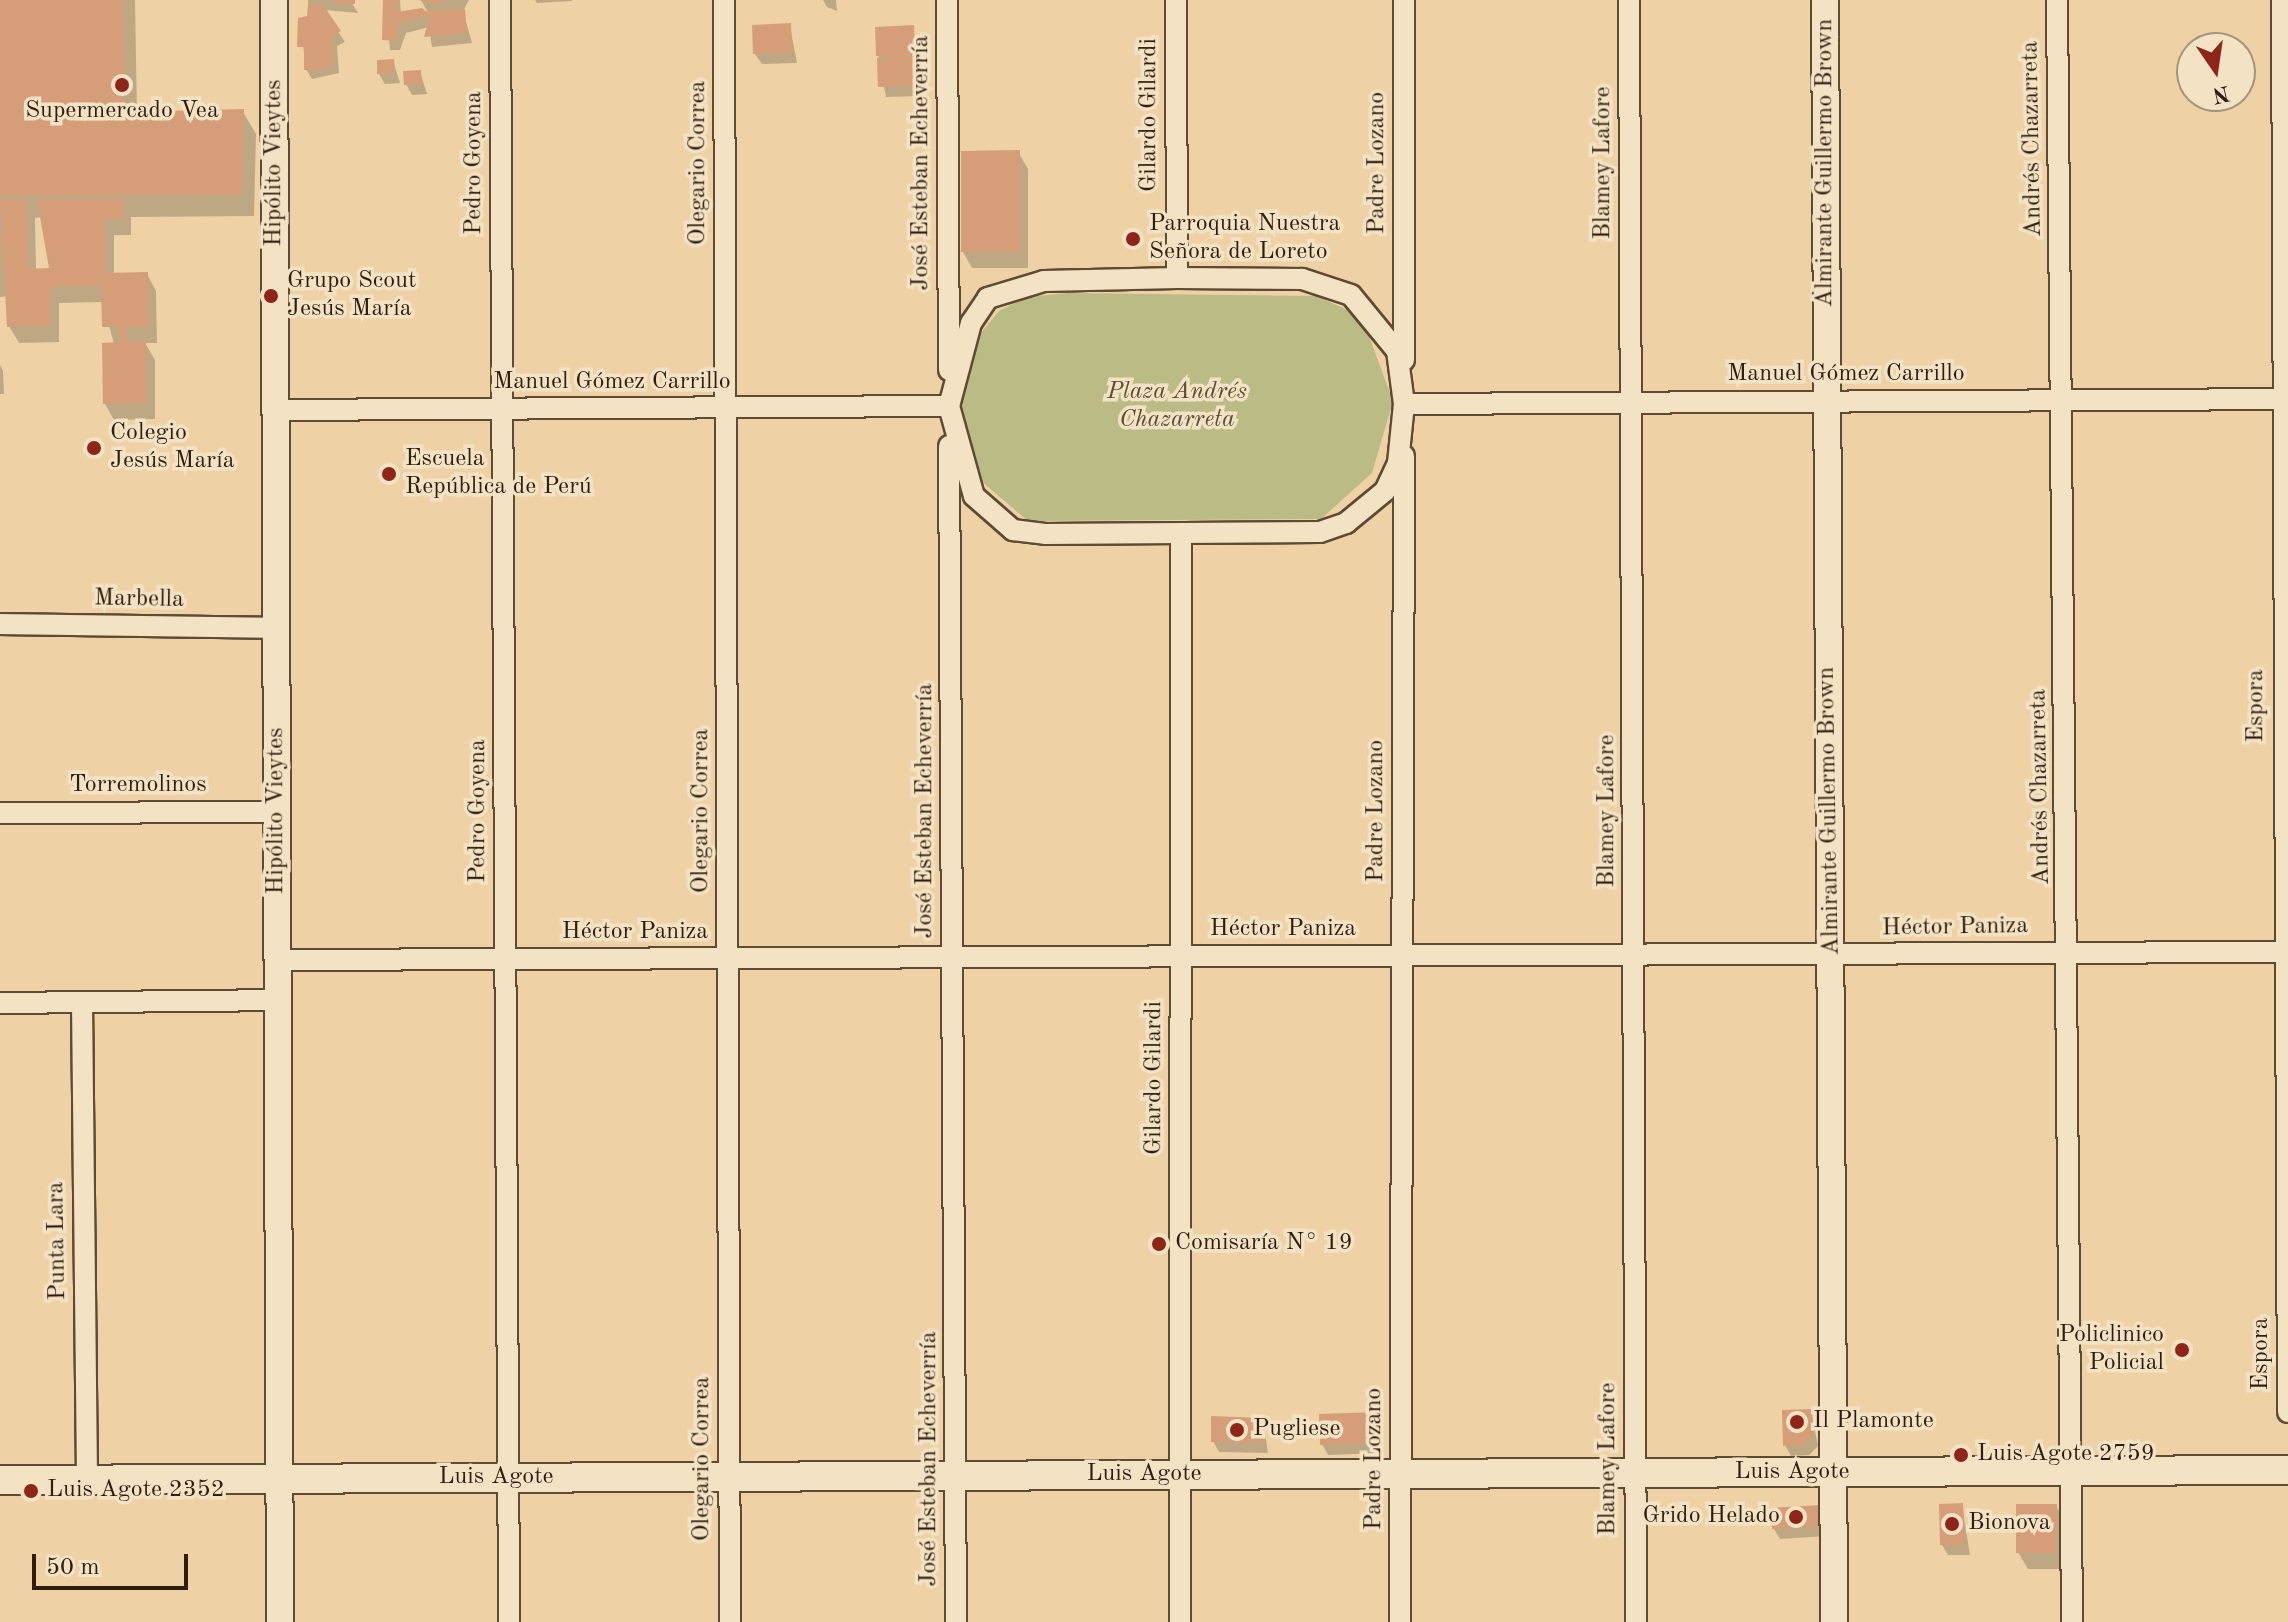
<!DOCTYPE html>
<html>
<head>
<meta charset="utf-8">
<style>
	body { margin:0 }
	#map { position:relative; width:2288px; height:1622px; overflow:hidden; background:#eed2a5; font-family:"Old Standard TT",serif }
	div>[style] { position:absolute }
	.green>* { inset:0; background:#babb85 }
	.shadow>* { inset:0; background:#0003 }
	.building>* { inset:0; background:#d69d79 }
	.roads { filter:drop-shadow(2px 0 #5f4a34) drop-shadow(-2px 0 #5f4a34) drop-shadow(0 2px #5f4a34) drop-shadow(0 -2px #5f4a34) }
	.minor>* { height:20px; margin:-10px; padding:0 10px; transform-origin:10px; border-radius:10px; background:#f4e2c4 }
	.tertiary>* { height:26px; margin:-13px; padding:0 13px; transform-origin:13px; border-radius:13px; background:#f4e2c4 }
	.secondary>* { height:28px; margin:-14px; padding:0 14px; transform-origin:14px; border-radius:14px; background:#f4e2c4 }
	.dots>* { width:22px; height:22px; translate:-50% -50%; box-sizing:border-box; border:4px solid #f4e2c4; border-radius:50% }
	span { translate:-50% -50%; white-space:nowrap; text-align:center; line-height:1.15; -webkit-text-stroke:7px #f4e2c4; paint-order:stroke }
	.poi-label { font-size:24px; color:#2f1d0f }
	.left { translate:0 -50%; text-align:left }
	.right { translate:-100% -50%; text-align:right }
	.street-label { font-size:24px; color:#2f1d0f }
	.park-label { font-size:24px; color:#594c32; font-style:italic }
	.north { position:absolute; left:2176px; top:32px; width:80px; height:80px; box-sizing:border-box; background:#f4e2c4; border:2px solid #a5937c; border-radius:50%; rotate:167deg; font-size:22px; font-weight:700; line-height:32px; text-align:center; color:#2f1d0f }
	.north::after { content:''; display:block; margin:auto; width:28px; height:36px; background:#8f2418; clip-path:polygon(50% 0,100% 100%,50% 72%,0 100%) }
	.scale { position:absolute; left:32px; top:1554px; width:156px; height:36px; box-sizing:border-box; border:4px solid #2f1d0f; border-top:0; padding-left:10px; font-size:24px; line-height:28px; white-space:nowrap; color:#2f1d0f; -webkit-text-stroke:6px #f4e2c4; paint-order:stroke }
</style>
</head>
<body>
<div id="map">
	<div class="green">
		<div style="clip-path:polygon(1069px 293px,1316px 296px,1345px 309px,1364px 323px,1393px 401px,1372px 473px,1321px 519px,1028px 521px,974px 475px,961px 407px,980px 334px,999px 311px,1026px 297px)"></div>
	</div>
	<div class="shadow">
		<div style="clip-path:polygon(evenodd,0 0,135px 0,137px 114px,243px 112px,256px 134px,254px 216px,131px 217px,131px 235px,114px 235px,114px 275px,147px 274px,156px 291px,157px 343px,145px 343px,155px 360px,155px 419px,114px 420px,105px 404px,114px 344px,103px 302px,59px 303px,59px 342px,19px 343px,9px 326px,9px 296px,0 297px,0 0,42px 217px,51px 270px,36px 270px,35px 218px,42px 217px)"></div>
		<div style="clip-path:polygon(308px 0,350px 0,358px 13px,324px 10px,345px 42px,337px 46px,339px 73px,312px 79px,306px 69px,300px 20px,309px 18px)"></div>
		<div style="clip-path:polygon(385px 0,400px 0,401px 14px,428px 13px,421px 0,469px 0,463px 11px,472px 43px,432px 47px,429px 27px,406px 33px,400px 50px,390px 50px)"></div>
		<div style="clip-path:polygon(535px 0,572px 0,572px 1px,537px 3px)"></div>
		<div style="clip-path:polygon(823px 0,836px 0,837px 11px,827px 7px)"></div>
		<div style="clip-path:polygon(790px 26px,797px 63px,762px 64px,755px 54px)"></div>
		<div style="clip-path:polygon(913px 27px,921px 96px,886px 97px,878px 55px)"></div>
		<div style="clip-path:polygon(393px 61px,400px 83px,385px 84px,379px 74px)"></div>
		<div style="clip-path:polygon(420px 72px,427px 94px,412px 95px,406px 84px)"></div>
		<div style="clip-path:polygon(1018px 152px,1028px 169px,1028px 268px,972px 268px,963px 252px)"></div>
		<div style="clip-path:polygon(0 365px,3px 371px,4px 394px,0 394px)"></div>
		<div style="clip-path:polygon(1811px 1411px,1818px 1446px,1809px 1455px,1791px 1456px,1785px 1445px)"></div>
		<div style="clip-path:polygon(1376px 1414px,1382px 1453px,1328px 1455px,1322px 1444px)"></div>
		<div style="clip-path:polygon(1263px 1420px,1268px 1453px,1219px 1452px,1213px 1441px)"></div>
		<div style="clip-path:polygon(1962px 1505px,1970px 1555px,1948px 1555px,1942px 1545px)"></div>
		<div style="clip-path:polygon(2056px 1506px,2066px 1522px,2065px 1569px,2028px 1569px,2018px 1552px)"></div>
		<div style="clip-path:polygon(1820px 1507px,1827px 1536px,1780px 1539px,1774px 1529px)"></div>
	</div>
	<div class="building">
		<div style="clip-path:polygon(0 0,123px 0,125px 112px,244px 109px,242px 195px,0 196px)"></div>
		<div style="clip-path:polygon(333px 0,355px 0,355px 4px,336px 4px)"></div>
		<div style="clip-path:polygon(383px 0,398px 0,397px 12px,422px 8px,431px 15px,401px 22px,395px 41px,382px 40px)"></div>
		<div style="clip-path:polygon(418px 0,446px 0,446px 2px,432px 3px)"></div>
		<div style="clip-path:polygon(308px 4px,323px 5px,341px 31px,332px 36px,334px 63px,322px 71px,304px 70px,304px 47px,297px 47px,298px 18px,307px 16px)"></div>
		<div style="clip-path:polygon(465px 9px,467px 33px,424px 37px,431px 10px)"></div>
		<div style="clip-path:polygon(791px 23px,792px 53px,753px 54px,752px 25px)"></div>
		<div style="clip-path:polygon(914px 25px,915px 55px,876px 56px,875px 27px)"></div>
		<div style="clip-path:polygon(915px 56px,916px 86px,878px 87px,877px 58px)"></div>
		<div style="clip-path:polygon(394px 59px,395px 73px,377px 74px,377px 60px)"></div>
		<div style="clip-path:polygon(421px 70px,422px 84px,404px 85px,403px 71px)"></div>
		<div style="clip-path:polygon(1020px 150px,1020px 252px,961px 252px,961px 151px)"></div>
		<div style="clip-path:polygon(123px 199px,123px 219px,105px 219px,106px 273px,148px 272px,149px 327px,127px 327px,127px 342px,146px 341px,147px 403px,103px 404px,102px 343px,120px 342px,120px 327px,102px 327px,101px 286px,50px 287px,51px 326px,7px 327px,0 200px,27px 200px,28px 269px,49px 268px,37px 200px)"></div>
		<div style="clip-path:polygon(1812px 1409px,1813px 1435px,1803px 1445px,1783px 1446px,1782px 1410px)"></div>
		<div style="clip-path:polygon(1377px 1412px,1378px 1443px,1320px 1445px,1319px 1414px)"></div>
		<div style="clip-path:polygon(1211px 1416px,1264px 1418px,1263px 1443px,1211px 1442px)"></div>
		<div style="clip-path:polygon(1963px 1503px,1965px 1545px,1940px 1545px,1939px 1504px)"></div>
		<div style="clip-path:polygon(2016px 1504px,2057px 1504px,2057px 1553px,2016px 1553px)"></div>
		<div style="clip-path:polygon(1821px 1505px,1822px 1526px,1772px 1529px,1770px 1508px)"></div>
	</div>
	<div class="roads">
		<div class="minor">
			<div style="left:500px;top:0;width:1622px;rotate:89.68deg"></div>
			<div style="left:724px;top:0;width:1622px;rotate:89.79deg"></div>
			<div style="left:947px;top:0;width:370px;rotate:89.7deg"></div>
			<div style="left:1176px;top:0;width:278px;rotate:89.8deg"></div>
			<div style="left:1404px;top:0;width:360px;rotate:90deg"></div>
			<div style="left:1629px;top:0;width:1622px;rotate:89.75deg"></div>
			<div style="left:2057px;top:0;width:1622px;rotate:89.47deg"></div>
			<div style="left:2282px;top:0;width:1412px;rotate:89.76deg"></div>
			<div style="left:1404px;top:404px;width:884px;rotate:-0.32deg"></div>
			<div style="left:276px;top:410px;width:673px;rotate:-0.34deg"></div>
			<div style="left:949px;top:406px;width:93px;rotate:74.5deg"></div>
			<div style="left:974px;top:496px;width:52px;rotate:41.1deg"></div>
			<div style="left:1013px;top:530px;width:32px;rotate:7deg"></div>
			<div style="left:1045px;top:534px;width:275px;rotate:-0.4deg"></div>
			<div style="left:1320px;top:532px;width:28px;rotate:-19deg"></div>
			<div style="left:1346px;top:523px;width:50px;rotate:-39.4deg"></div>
			<div style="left:1385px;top:491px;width:31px;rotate:-65deg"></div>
			<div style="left:1398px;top:463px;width:59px;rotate:-84.2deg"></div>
			<div style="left:1404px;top:404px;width:53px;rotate:-97.5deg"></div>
			<div style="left:1397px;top:351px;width:72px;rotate:-129.4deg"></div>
			<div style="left:1351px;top:295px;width:52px;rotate:-161.9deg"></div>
			<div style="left:1302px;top:279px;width:125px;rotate:-179.5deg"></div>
			<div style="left:1177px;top:278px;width:133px;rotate:178.7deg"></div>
			<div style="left:1044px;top:281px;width:59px;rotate:163.1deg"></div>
			<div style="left:988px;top:298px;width:30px;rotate:124deg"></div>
			<div style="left:971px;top:323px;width:86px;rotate:104.8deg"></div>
			<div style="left:949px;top:446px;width:1176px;rotate:89.66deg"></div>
			<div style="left:0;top:624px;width:276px;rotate:0.8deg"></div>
			<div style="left:0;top:813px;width:277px;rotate:-0.2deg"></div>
			<div style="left:278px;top:960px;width:2010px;rotate:-0.23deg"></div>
			<div style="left:82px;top:1002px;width:477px;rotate:89.4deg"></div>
			<div style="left:0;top:1003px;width:279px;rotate:-0.6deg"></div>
			<div style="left:1180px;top:1622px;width:1089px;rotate:-89.95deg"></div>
			<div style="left:1400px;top:1622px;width:1166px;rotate:-89.8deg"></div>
		</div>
		<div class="tertiary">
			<div style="left:274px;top:0;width:1622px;rotate:89.79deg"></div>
			<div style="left:1825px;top:0;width:1622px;rotate:89.68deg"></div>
		</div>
		<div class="secondary">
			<div style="left:0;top:1480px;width:2288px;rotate:-0.25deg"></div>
		</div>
	</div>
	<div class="dots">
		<div style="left:122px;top:85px;background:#8f2418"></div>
		<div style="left:1133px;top:239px;background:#8f2418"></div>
		<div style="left:271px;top:296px;background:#8f2418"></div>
		<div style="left:94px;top:448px;background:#8f2418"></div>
		<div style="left:389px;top:474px;background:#8f2418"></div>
		<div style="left:1159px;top:1244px;background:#8f2418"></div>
		<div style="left:2182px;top:1350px;background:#8f2418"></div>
		<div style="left:1797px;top:1422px;background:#8f2418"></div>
		<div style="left:1237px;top:1430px;background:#8f2418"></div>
		<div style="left:1961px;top:1455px;background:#8f2418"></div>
		<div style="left:31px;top:1491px;background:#8f2418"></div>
		<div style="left:1796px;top:1517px;background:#8f2418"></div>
		<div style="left:1952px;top:1524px;background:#8f2418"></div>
	</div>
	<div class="poi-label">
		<span style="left:122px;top:112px">Supermercado Vea</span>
		<span class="left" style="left:1149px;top:239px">Parroquia Nuestra<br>Señora de Loreto</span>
		<span class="left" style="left:287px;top:296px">Grupo Scout<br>Jesús María</span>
		<span class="left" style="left:110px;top:448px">Colegio<br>Jesús María</span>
		<span class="left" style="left:405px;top:474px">Escuela<br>República de Perú</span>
		<span class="left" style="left:1175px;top:1244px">Comisaría N° 19</span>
		<span class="right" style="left:2164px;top:1350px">Policlinico<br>Policial</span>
		<span class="left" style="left:1813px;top:1422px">Il Plamonte</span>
		<span class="left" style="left:1253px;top:1430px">Pugliese</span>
		<span class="left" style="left:1977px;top:1455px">Luis Agote 2759</span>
		<span class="left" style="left:47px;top:1491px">Luis Agote 2352</span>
		<span class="right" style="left:1780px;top:1517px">Grido Helado</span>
		<span class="left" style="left:1968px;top:1524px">Bionova</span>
	</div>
	<div class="street-label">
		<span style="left:1150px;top:115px;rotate:-90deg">Gilardo Gilardi</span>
		<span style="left:2033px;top:139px;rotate:-91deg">Andrés Chazarreta</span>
		<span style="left:275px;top:163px;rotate:-90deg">Hipólito Vieytes</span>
		<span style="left:475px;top:163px;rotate:-90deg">Pedro Goyena</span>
		<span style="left:699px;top:163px;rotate:-90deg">Olegario Correa</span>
		<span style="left:922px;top:163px;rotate:-90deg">José Esteban Echeverría</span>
		<span style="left:1378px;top:163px;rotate:-90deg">Padre Lozano</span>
		<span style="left:1604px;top:163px;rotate:-90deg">Blamey Lafore</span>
		<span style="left:1826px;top:163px;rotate:-90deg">Almirante Guillermo Brown</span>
		<span style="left:1846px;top:375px">Manuel Gómez Carrillo</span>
		<span style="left:612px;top:383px">Manuel Gómez Carrillo</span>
		<span style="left:139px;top:600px;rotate:1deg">Marbella</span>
		<span style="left:2257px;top:706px;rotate:-90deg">Espora</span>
		<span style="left:138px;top:786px">Torremolinos</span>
		<span style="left:2041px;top:787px;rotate:-91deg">Andrés Chazarreta</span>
		<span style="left:277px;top:811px;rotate:-90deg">Hipólito Vieytes</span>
		<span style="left:479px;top:811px;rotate:-90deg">Pedro Goyena</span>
		<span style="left:702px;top:811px;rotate:-90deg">Olegario Correa</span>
		<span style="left:926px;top:811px;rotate:-90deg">José Esteban Echeverría</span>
		<span style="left:1377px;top:811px;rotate:-90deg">Padre Lozano</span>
		<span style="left:1608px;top:811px;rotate:-90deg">Blamey Lafore</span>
		<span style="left:1830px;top:811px;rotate:-91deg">Almirante Guillermo Brown</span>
		<span style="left:1955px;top:928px;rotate:-1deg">Héctor Paniza</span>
		<span style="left:1283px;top:930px">Héctor Paniza</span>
		<span style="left:635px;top:933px">Héctor Paniza</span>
		<span style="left:1155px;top:1078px;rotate:-90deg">Gilardo Gilardi</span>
		<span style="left:58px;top:1241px;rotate:-91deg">Punta Lara</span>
		<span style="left:2262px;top:1354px;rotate:-90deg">Espora</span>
		<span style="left:703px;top:1459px;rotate:-90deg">Olegario Correa</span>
		<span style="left:930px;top:1459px;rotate:-90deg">José Esteban Echeverría</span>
		<span style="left:1375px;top:1459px;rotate:-90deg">Padre Lozano</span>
		<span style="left:1609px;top:1459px;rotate:-90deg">Blamey Lafore</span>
		<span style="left:1792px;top:1473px">Luis Agote</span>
		<span style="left:1144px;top:1475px">Luis Agote</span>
		<span style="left:496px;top:1478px">Luis Agote</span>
	</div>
	<div class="park-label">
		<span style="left:1177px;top:407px">Plaza Andrés<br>Chazarreta</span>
	</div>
	<div class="north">N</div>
	<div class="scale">50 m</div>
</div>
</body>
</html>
